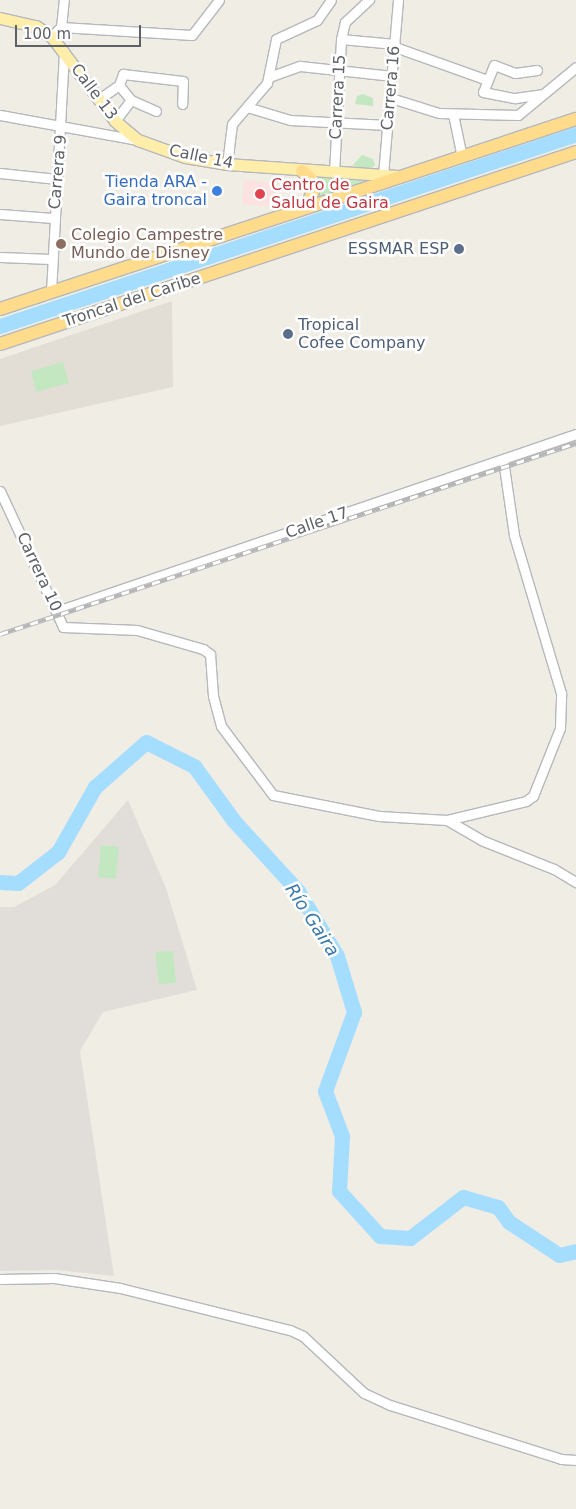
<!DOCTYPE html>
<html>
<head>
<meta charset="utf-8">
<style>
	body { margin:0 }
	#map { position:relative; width:576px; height:1509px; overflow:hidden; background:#f0ede5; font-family:"DejaVu Sans",sans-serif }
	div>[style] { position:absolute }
	.industrial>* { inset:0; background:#e1ded9 }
	.education>* { inset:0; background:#e2ded6 }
	.medical>* { inset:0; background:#fce2e1 }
	.green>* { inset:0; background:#c3e8c1 }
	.river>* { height:15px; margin:-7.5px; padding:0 7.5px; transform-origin:7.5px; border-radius:7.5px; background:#a5ddff }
	.roads { filter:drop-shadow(1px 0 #b5b8bc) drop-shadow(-1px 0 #b5b8bc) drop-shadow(0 1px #b5b8bc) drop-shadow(0 -1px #b5b8bc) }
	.minor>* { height:9px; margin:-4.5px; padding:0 4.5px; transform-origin:4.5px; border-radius:4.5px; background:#fff }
	.major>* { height:11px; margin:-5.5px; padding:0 5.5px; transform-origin:5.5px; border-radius:5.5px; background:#ffedaa }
	.highway>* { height:12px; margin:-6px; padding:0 6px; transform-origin:6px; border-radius:6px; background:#ffdc8c }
	.rail>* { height:4.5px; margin-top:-2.25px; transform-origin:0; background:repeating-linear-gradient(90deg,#fff 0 8px,#b4b5b6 0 16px); box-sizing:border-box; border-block:1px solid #b4b5b6 }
	.dots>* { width:14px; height:14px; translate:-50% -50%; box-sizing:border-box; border:2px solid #fff; border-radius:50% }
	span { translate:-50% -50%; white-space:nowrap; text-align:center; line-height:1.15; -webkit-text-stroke:5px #fff; paint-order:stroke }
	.street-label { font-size:16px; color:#5d6166 }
	.shop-label { font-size:16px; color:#366cbe }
	.right { translate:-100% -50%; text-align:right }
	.health-label { font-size:16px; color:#be3a42 }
	.left { translate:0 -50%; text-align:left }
	.education-label { font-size:16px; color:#785e54 }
	.service-label { font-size:16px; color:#4e5e75 }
	.water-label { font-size:18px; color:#3c79ac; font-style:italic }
	.scale { position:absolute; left:15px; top:25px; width:126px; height:22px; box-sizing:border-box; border:2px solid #5d6166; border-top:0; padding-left:6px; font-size:15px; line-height:18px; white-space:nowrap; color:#5d6166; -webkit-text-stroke:4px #fff; paint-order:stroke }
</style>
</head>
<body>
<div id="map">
	<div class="industrial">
		<div style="clip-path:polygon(128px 800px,166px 888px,197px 990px,103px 1012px,80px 1051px,114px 1276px,57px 1270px,0 1271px,0 907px,14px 907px,55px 885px)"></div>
	</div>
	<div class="education">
		<div style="clip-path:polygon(172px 301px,173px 387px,0 426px,0 359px)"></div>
	</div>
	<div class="medical">
		<div style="clip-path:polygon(244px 180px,277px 183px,275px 207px,242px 204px)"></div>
	</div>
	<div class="green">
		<div style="clip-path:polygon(363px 94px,373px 98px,373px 106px,355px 104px,357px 96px)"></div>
		<div style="clip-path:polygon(362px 155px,373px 159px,375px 165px,371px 169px,357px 168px,353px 165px)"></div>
		<div style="clip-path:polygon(313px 174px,375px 183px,315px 203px)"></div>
		<div style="clip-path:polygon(63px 362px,69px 383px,36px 392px,31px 371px)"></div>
		<div style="clip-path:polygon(101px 845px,119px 847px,116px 879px,98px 877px)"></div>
		<div style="clip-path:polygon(173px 951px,176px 983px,159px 984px,155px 952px)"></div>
	</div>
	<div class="river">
		<div style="left:0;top:326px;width:607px;rotate:-18.43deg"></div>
		<div style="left:0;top:882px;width:18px;rotate:3deg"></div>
		<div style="left:18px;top:883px;width:51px;rotate:-37.8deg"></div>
		<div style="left:58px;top:852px;width:75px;rotate:-60.4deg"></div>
		<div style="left:95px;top:787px;width:68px;rotate:-41.4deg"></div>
		<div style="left:146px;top:742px;width:54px;rotate:26.6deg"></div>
		<div style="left:194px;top:766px;width:68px;rotate:54deg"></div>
		<div style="left:234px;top:821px;width:95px;rotate:47.6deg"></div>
		<div style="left:298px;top:891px;width:76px;rotate:59deg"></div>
		<div style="left:337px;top:956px;width:59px;rotate:73.1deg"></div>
		<div style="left:354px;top:1012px;width:84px;rotate:110.2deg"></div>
		<div style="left:325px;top:1091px;width:48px;rotate:69.3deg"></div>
		<div style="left:342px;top:1136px;width:55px;rotate:93.1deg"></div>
		<div style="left:339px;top:1191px;width:61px;rotate:47.7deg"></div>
		<div style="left:380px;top:1236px;width:30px;rotate:4deg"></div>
		<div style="left:410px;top:1238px;width:67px;rotate:-37.7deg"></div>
		<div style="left:463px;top:1197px;width:36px;rotate:16deg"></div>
		<div style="left:498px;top:1207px;width:19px;rotate:54deg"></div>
		<div style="left:509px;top:1222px;width:60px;rotate:33.4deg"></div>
		<div style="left:559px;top:1255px;width:17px;rotate:-13deg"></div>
	</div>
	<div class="roads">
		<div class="minor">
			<div style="left:61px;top:27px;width:131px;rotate:3.5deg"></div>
			<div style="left:192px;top:35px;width:44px;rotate:-52.4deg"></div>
			<div style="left:51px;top:36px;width:13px;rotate:-42deg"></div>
			<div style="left:61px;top:27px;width:27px;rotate:-84deg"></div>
			<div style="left:341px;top:39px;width:54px;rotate:5.3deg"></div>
			<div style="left:395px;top:47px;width:98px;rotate:19.7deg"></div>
			<div style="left:537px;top:70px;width:22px;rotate:172deg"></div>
			<div style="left:515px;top:73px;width:22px;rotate:-159deg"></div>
			<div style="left:494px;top:65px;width:29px;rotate:112deg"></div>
			<div style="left:483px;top:92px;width:33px;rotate:11deg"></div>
			<div style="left:515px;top:98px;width:27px;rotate:-8deg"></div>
			<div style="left:269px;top:77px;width:33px;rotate:-20deg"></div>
			<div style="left:300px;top:66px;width:93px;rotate:6.2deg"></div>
			<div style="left:391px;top:98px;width:50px;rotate:17.4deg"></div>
			<div style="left:439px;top:113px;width:79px;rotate:1.5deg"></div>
			<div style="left:518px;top:115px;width:75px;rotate:-39.6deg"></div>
			<div style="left:99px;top:99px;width:24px;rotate:-35deg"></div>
			<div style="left:247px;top:107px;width:45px;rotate:16.8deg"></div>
			<div style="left:290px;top:120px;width:98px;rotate:2.9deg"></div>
			<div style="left:156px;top:111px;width:27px;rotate:-156deg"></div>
			<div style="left:131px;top:100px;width:19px;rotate:-129deg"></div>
			<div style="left:119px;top:85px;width:12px;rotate:-70deg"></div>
			<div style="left:123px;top:74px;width:60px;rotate:6.7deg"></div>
			<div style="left:183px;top:81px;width:23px;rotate:92deg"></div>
			<div style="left:453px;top:114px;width:44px;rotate:78.2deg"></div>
			<div style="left:0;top:115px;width:139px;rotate:10.3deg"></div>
			<div style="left:115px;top:121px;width:26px;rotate:-53deg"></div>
			<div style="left:227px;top:164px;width:40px;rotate:-82.9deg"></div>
			<div style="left:232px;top:124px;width:54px;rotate:-49.5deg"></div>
			<div style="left:267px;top:83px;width:45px;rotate:-78.4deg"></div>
			<div style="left:276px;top:39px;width:45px;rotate:-24.9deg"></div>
			<div style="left:317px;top:20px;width:24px;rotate:-55deg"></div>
			<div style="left:0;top:173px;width:57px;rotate:6deg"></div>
			<div style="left:334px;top:173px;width:134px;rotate:-87deg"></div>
			<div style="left:341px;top:39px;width:17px;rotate:-77deg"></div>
			<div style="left:345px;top:22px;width:33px;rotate:-43deg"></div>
			<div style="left:383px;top:175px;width:176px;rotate:-85.1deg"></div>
			<div style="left:0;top:214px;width:53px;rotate:4.3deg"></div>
			<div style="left:0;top:257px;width:51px;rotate:2.2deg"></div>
			<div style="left:51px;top:292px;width:241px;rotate:-86.9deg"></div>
			<div style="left:0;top:491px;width:150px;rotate:65.1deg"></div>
			<div style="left:63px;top:627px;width:74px;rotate:2.3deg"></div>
			<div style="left:137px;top:630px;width:69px;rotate:16.1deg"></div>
			<div style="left:203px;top:649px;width:9px;rotate:36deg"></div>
			<div style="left:210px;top:654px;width:42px;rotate:85.9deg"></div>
			<div style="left:213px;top:696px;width:31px;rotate:75deg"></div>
			<div style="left:221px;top:726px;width:86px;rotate:53deg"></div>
			<div style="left:273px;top:795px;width:108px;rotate:11.2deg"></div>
			<div style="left:379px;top:816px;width:68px;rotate:3.4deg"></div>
			<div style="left:447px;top:820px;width:39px;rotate:30deg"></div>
			<div style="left:481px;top:840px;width:79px;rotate:21.7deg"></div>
			<div style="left:554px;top:869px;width:26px;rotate:31deg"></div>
			<div style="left:57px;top:611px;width:548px;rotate:-18.83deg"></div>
			<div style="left:447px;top:820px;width:81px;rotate:-13.5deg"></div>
			<div style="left:526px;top:801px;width:9px;rotate:-36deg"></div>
			<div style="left:533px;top:796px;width:73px;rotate:-68.3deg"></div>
			<div style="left:560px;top:728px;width:35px;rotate:-88deg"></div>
			<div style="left:561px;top:693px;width:165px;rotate:-106.6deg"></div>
			<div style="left:514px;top:535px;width:76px;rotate:-98.3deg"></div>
			<div style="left:0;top:1279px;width:54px;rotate:-1.1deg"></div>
			<div style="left:54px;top:1278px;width:67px;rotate:8.6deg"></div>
			<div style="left:120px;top:1288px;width:175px;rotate:13.9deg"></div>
			<div style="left:290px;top:1330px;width:14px;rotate:25deg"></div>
			<div style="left:303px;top:1336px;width:83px;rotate:43.1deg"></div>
			<div style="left:364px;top:1393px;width:29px;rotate:25deg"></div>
			<div style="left:390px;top:1405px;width:179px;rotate:17.5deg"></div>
			<div style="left:561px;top:1459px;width:15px;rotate:4deg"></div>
		</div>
		<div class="major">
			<div style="left:0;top:18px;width:37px;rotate:13deg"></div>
			<div style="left:36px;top:26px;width:18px;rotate:34deg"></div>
			<div style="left:51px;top:36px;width:106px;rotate:53deg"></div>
			<div style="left:115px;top:121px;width:30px;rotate:40deg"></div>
			<div style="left:138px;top:140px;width:50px;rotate:19.9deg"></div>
			<div style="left:185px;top:157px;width:43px;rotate:9.5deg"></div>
			<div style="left:227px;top:164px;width:171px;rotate:4deg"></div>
		</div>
		<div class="highway">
			<div style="left:301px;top:209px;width:9px;rotate:-41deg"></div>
			<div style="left:308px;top:203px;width:12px;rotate:-66deg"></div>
			<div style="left:313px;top:192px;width:13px;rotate:-99deg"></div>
			<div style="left:311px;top:179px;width:12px;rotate:-138deg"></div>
			<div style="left:0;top:309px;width:607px;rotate:-18.26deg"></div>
			<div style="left:0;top:344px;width:607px;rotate:-18.43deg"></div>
		</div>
	</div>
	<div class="rail">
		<div style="left:0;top:634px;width:607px;rotate:-18.35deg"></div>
	</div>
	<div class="dots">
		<div style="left:217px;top:191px;background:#3f7fe0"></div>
		<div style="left:260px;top:194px;background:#e0444e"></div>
		<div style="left:61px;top:244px;background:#8d6e63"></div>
		<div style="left:459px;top:249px;background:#5c6f8a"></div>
		<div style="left:288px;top:334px;background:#5c6f8a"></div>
	</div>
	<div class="street-label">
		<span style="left:391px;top:88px;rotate:-85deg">Carrera 16</span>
		<span style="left:94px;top:92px;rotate:53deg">Calle 13</span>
		<span style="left:338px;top:97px;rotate:-87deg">Carrera 15</span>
		<span style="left:201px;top:157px;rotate:12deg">Calle 14</span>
		<span style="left:58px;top:172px;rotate:-85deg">Carrera 9</span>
		<span style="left:132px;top:300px;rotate:-18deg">Troncal del Caribe</span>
		<span style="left:317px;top:523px;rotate:-19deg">Calle 17</span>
		<span style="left:39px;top:572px;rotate:65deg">Carrera 10</span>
	</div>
	<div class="shop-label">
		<span class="right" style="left:207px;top:191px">Tienda ARA -<br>Gaira troncal</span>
	</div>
	<div class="health-label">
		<span class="left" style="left:271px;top:194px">Centro de<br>Salud de Gaira</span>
	</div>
	<div class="education-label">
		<span class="left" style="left:71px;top:244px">Colegio Campestre<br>Mundo de Disney</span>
	</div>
	<div class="service-label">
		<span class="right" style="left:449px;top:249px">ESSMAR ESP</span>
		<span class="left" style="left:298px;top:334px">Tropical<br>Cofee Company</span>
	</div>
	<div class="water-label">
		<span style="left:312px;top:920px;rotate:57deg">Río Gaira</span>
	</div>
	<div class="scale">100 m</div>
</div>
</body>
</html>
